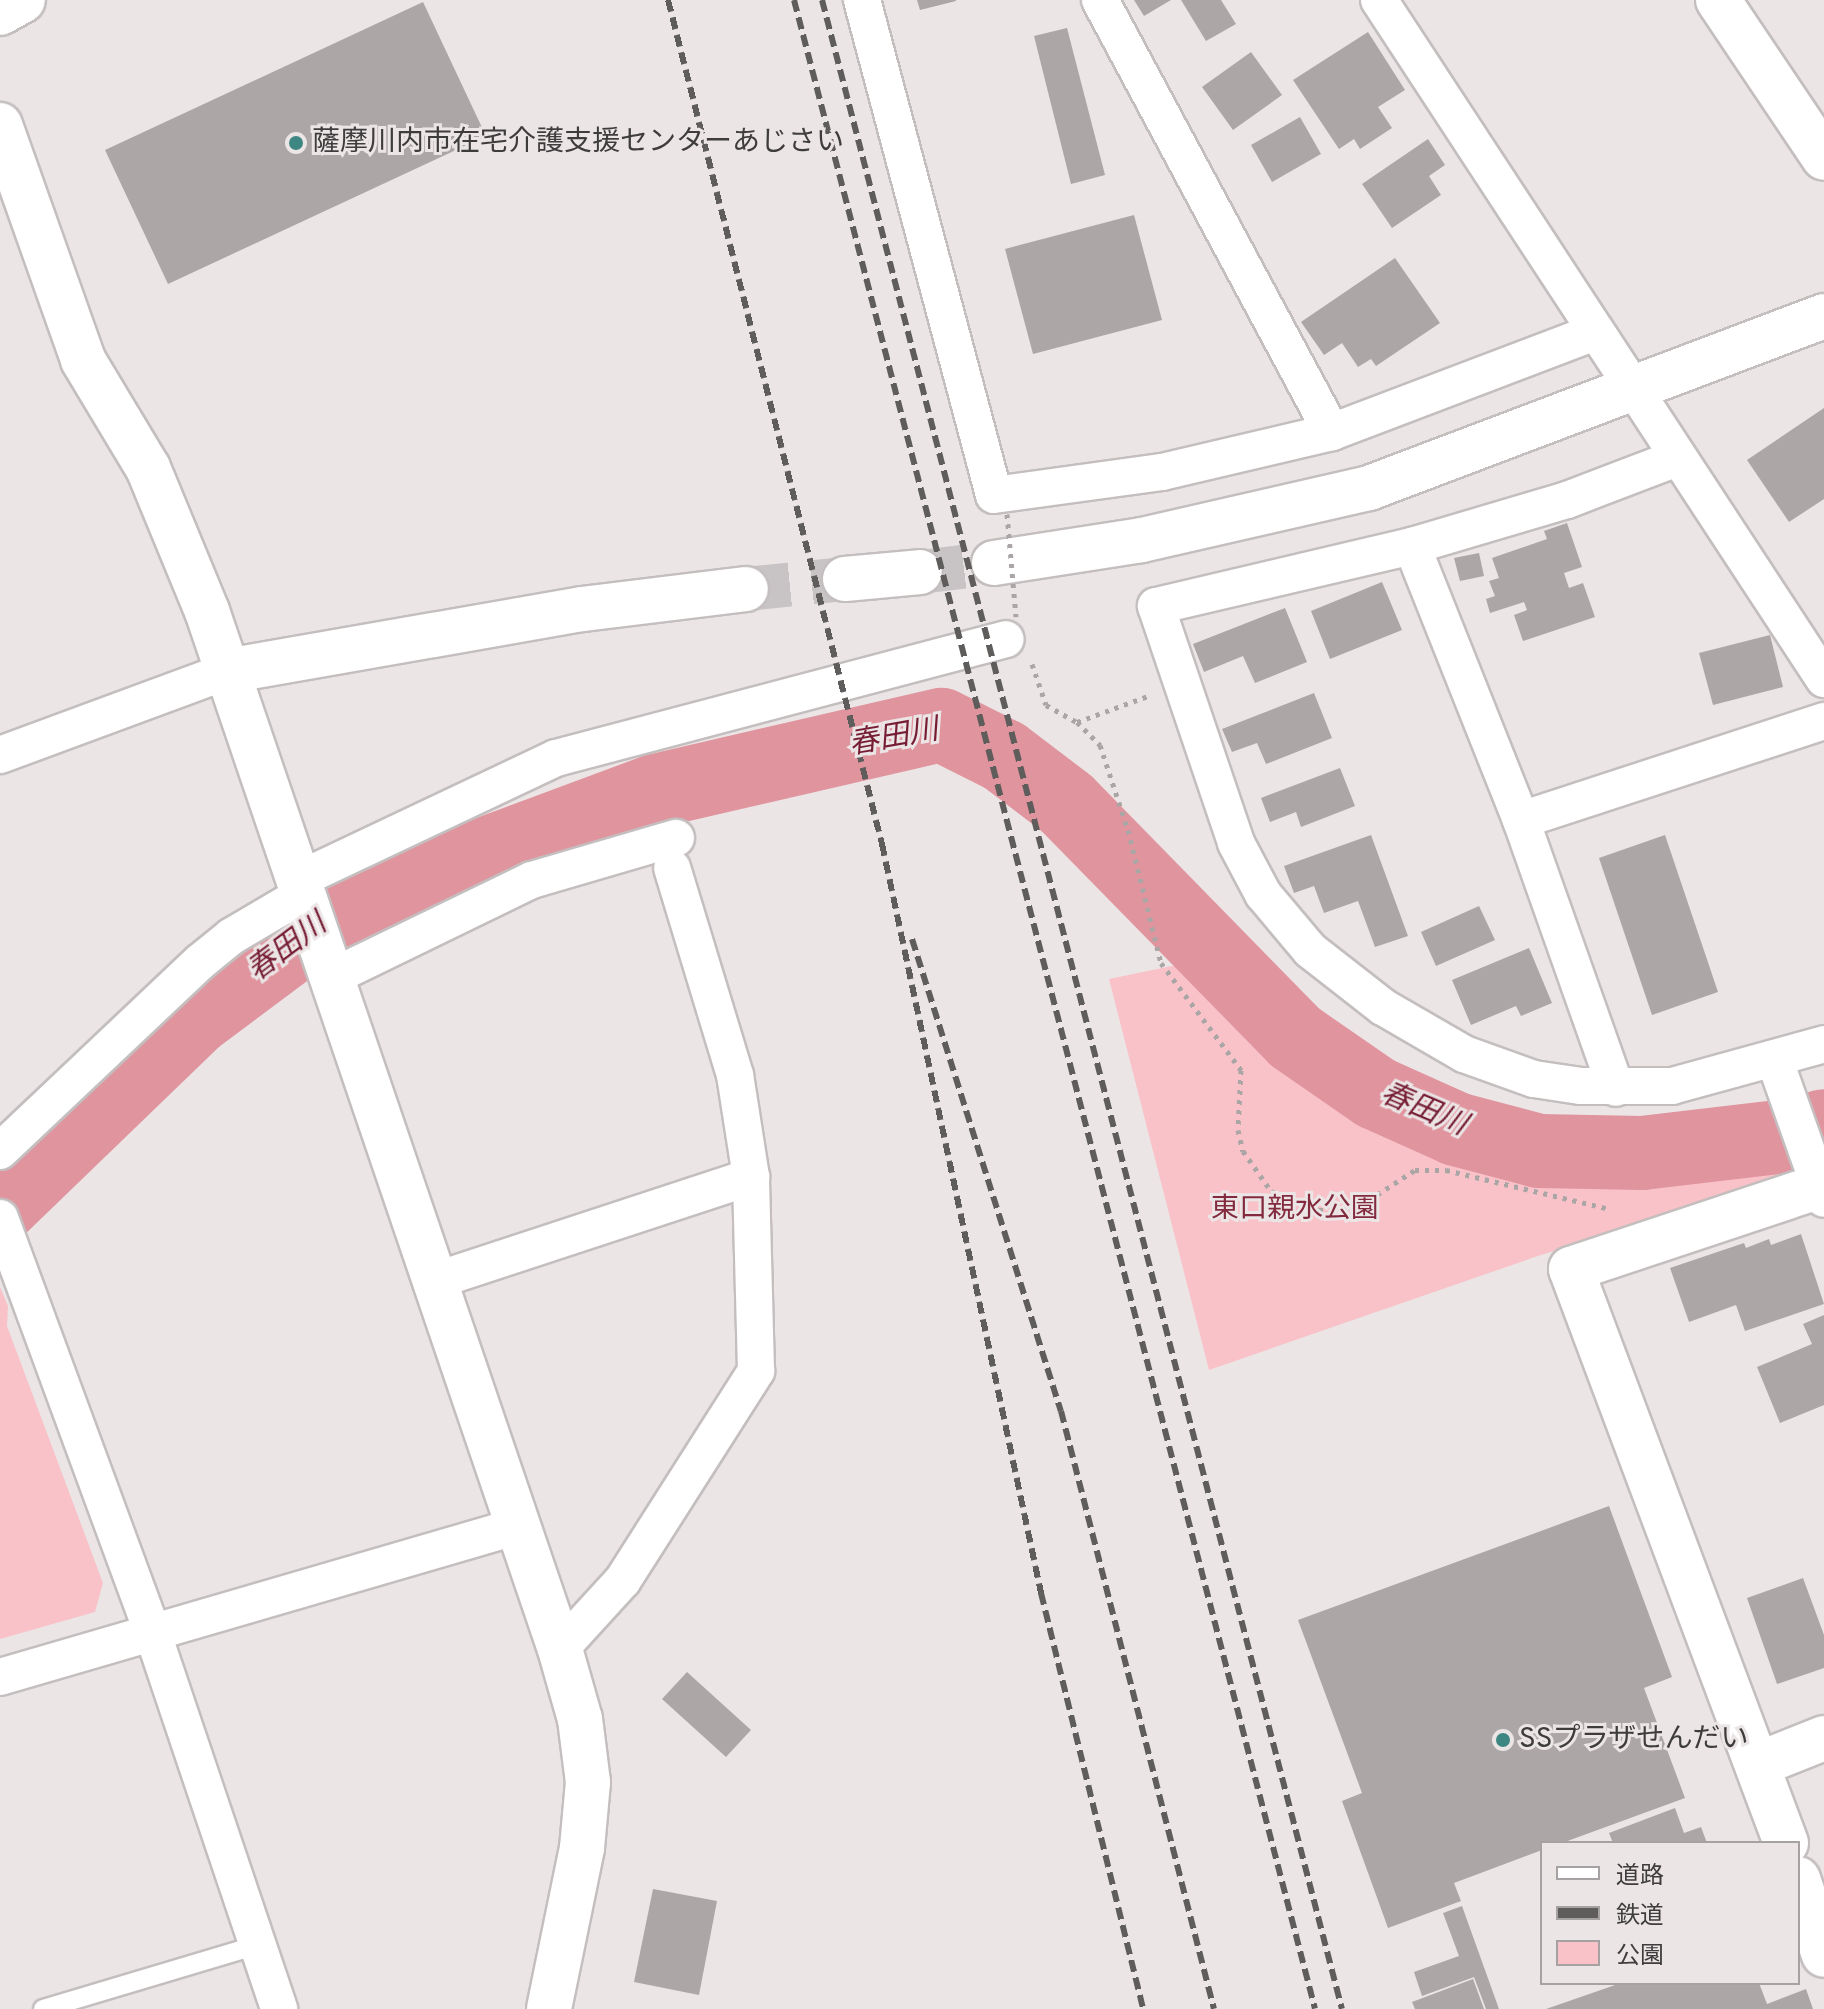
<!DOCTYPE html>
<html>
<head>
<meta charset="utf-8">
<style>
	body { margin:0 }
	#map { position:relative; width:1824px; height:2009px; overflow:hidden; background:#ebe5e6; font-family:Overpass,"Noto Sans JP",sans-serif }
	div>[style] { position:absolute }
	.green>* { inset:0; background:#f9c2c8 }
	.river>* { height:74px; margin:-37px; padding:0 37px; transform-origin:37px; border-radius:37px; background:#e0949e }
	.building>* { inset:0; background:#aca6a7 }
	.secondary-tunnel>* { height:44px; margin-top:-22px; transform-origin:0; background:repeating-linear-gradient(90deg,#c8c3c4 0 44px,transparent 0 66px) }
	.path>* { height:5px; margin-top:-2.5px; transform-origin:0; background:repeating-linear-gradient(90deg,#aaa6a6 0 4px,transparent 0 10px) }
	.roads { filter:drop-shadow(2px 0 #c4bebf) drop-shadow(-2px 0 #c4bebf) drop-shadow(0 2px #c4bebf) drop-shadow(0 -2px #c4bebf) }
	.lane>* { height:18px; margin:-9px; padding:0 9px; transform-origin:9px; border-radius:9px; background:#fff }
	.street>* { height:36px; margin:-18px; padding:0 18px; transform-origin:18px; border-radius:18px; background:#fff }
	.secondary>* { height:44px; margin:-22px; padding:0 22px; transform-origin:22px; border-radius:22px; background:#fff }
	.rail>* { height:6px; margin-top:-3px; transform-origin:0; background:repeating-linear-gradient(90deg,#5f5c5c 0 12px,transparent 0 18px) }
	.path-bridge>* { height:5px; margin-top:-2.5px; transform-origin:0; background:repeating-linear-gradient(90deg,#aaa6a6 0 4px,transparent 0 10px) }
	.dots>* { width:22px; height:22px; translate:-50% -50%; box-sizing:border-box; border:4px solid #ebe5e6; border-radius:50% }
	span { translate:-50% -50%; white-space:nowrap; text-align:center; line-height:1.15; -webkit-text-stroke:6px #ebe5e6; paint-order:stroke }
	.poi-label { font-size:28px; color:#3e3c3c }
	.left { translate:0 -50%; text-align:left }
	.park-label { font-size:28px; color:#832a3e }
	.water-label { font-size:30px; color:#761d34; font-style:italic }
	.legend { position:absolute; left:1540px; top:1841px; width:260px; height:144px; box-sizing:border-box; background:#ebe5e6; border:2px solid #a6a1a2; margin:0; padding:10px 14px; list-style:none; font-size:24px; color:#3e3c3c }
	.legend li { display:flex; align-items:center; gap:16px; height:40px }
	.legend b { width:40px; border:2px solid #a6a1a2 }
</style>
</head>
<body>
<div id="map">
	<div class="green">
		<div style="clip-path:polygon(1191px 962px,1311px 1072px,1376px 1115px,1462px 1152px,1538px 1171px,1631px 1179px,1707px 1171px,1780px 1153px,1785px 1164px,1779px 1180px,1538px 1256px,1209px 1370px,1109px 979px)"></div>
		<div style="clip-path:polygon(0 1287px,8px 1306px,7px 1326px,103px 1583px,95px 1612px,0 1639px)"></div>
	</div>
	<div class="river">
		<div style="left:0;top:1207px;width:274px;rotate:-44deg"></div>
		<div style="left:197px;top:1017px;width:186px;rotate:-36.7deg"></div>
		<div style="left:346px;top:906px;width:330px;rotate:-20.4deg"></div>
		<div style="left:655px;top:791px;width:294px;rotate:-13deg"></div>
		<div style="left:942px;top:725px;width:69px;rotate:26.6deg"></div>
		<div style="left:1004px;top:756px;width:78px;rotate:37.2deg"></div>
		<div style="left:1066px;top:803px;width:327px;rotate:45.6deg"></div>
		<div style="left:1295px;top:1037px;width:98px;rotate:34.7deg"></div>
		<div style="left:1376px;top:1093px;width:88px;rotate:24.2deg"></div>
		<div style="left:1456px;top:1129px;width:86px;rotate:14.8deg"></div>
		<div style="left:1539px;top:1151px;width:103px;rotate:1.1deg"></div>
		<div style="left:1642px;top:1153px;width:154px;rotate:-6.7deg"></div>
		<div style="left:1795px;top:1135px;width:30px;rotate:-17deg"></div>
	</div>
	<div class="building">
		<div style="clip-path:polygon(917px 0,956px 0,956px 1px,920px 10px)"></div>
		<div style="clip-path:polygon(1134px 0,1171px 0,1144px 16px)"></div>
		<div style="clip-path:polygon(1181px 0,1221px 0,1236px 24px,1206px 41px)"></div>
		<div style="clip-path:polygon(423px 2px,486px 136px,168px 284px,105px 150px)"></div>
		<div style="clip-path:polygon(1067px 28px,1105px 175px,1071px 184px,1034px 36px)"></div>
		<div style="clip-path:polygon(1368px 32px,1405px 90px,1378px 107px,1392px 128px,1360px 149px,1354px 139px,1339px 149px,1293px 80px)"></div>
		<div style="clip-path:polygon(1251px 52px,1282px 95px,1233px 130px,1202px 87px)"></div>
		<div style="clip-path:polygon(1300px 117px,1321px 154px,1272px 182px,1251px 145px)"></div>
		<div style="clip-path:polygon(1428px 139px,1445px 165px,1429px 176px,1441px 195px,1392px 228px,1362px 184px)"></div>
		<div style="clip-path:polygon(1134px 215px,1162px 320px,1033px 354px,1005px 249px)"></div>
		<div style="clip-path:polygon(1395px 258px,1440px 323px,1376px 366px,1371px 359px,1358px 367px,1342px 343px,1324px 355px,1301px 322px)"></div>
		<div style="clip-path:polygon(1824px 408px,1824px 499px,1789px 522px,1747px 460px)"></div>
		<div style="clip-path:polygon(1567px 523px,1582px 567px,1564px 573px,1569px 588px,1583px 583px,1595px 617px,1523px 641px,1514px 615px,1527px 610px,1524px 602px,1490px 613px,1486px 599px,1495px 596px,1489px 581px,1499px 578px,1492px 558px,1547px 539px,1544px 531px)"></div>
		<div style="clip-path:polygon(1479px 553px,1484px 576px,1460px 581px,1454px 558px)"></div>
		<div style="clip-path:polygon(1382px 582px,1402px 630px,1330px 659px,1311px 611px)"></div>
		<div style="clip-path:polygon(1285px 608px,1307px 662px,1255px 683px,1243px 656px,1204px 672px,1193px 644px)"></div>
		<div style="clip-path:polygon(1770px 635px,1783px 687px,1713px 705px,1699px 653px)"></div>
		<div style="clip-path:polygon(1314px 693px,1332px 738px,1266px 764px,1257px 743px,1232px 752px,1222px 729px)"></div>
		<div style="clip-path:polygon(1340px 768px,1355px 806px,1301px 827px,1296px 812px,1270px 822px,1261px 798px)"></div>
		<div style="clip-path:polygon(1371px 835px,1408px 936px,1375px 947px,1358px 901px,1324px 913px,1314px 886px,1294px 893px,1284px 866px)"></div>
		<div style="clip-path:polygon(1665px 835px,1718px 992px,1652px 1015px,1599px 858px)"></div>
		<div style="clip-path:polygon(1479px 906px,1495px 940px,1436px 966px,1421px 932px)"></div>
		<div style="clip-path:polygon(1529px 948px,1552px 1003px,1521px 1016px,1516px 1006px,1471px 1025px,1452px 980px)"></div>
		<div style="clip-path:polygon(1801px 1234px,1824px 1304px,1745px 1331px,1736px 1305px,1689px 1322px,1670px 1268px,1744px 1243px,1746px 1248px,1769px 1239px,1771px 1245px)"></div>
		<div style="clip-path:polygon(1824px 1315px,1824px 1405px,1780px 1423px,1757px 1367px,1812px 1344px,1803px 1324px)"></div>
		<div style="clip-path:polygon(1609px 1506px,1672px 1677px,1644px 1688px,1685px 1798px,1562px 1843px,1542px 1843px,1542px 1850px,1454px 1883px,1461px 1901px,1388px 1928px,1342px 1801px,1362px 1793px,1298px 1620px)"></div>
		<div style="clip-path:polygon(1803px 1578px,1824px 1635px,1824px 1668px,1777px 1684px,1747px 1598px)"></div>
		<div style="clip-path:polygon(687px 1672px,751px 1730px,726px 1757px,662px 1699px)"></div>
		<div style="clip-path:polygon(1675px 1808px,1684px 1833px,1701px 1827px,1707px 1843px,1613px 1843px,1609px 1833px)"></div>
		<div style="clip-path:polygon(653px 1889px,717px 1901px,699px 1995px,634px 1982px)"></div>
		<div style="clip-path:polygon(1462px 1906px,1499px 2009px,1486px 2009px,1474px 1977px,1422px 1996px,1414px 1972px,1459px 1956px,1443px 1913px)"></div>
		<div style="clip-path:polygon(1473px 1979px,1484px 2009px,1415px 2009px,1412px 2002px)"></div>
		<div style="clip-path:polygon(1621px 1983px,1759px 1983px,1767px 2004px,1806px 1989px,1813px 2009px,1546px 2009px)"></div>
	</div>
	<div class="secondary-tunnel">
		<div style="left:920px;top:572px;width:75px;rotate:-6.9deg"></div>
		<div style="left:746px;top:589px;width:100px;rotate:-5.8deg"></div>
	</div>
	<div class="path">
		<div style="left:1032px;top:664px;width:43px;rotate:71.1deg"></div>
		<div style="left:1046px;top:705px;width:35px;rotate:29deg"></div>
		<div style="left:1077px;top:722px;width:33px;rotate:45deg"></div>
		<div style="left:1100px;top:745px;width:89px;rotate:71.8deg"></div>
		<div style="left:1128px;top:830px;width:137px;rotate:76.1deg"></div>
		<div style="left:1161px;top:963px;width:134px;rotate:53.2deg"></div>
		<div style="left:1241px;top:1070px;width:60px;rotate:92.9deg"></div>
		<div style="left:1238px;top:1130px;width:22px;rotate:77deg"></div>
		<div style="left:1243px;top:1151px;width:49px;rotate:55deg"></div>
		<div style="left:1271px;top:1191px;width:52px;rotate:21.6deg"></div>
		<div style="left:1319px;top:1210px;width:25px;rotate:-2deg"></div>
		<div style="left:1344px;top:1209px;width:27px;rotate:-20deg"></div>
		<div style="left:1369px;top:1200px;width:55px;rotate:-33.1deg"></div>
		<div style="left:1415px;top:1170px;width:31px"></div>
		<div style="left:1446px;top:1170px;width:169px;rotate:13.4deg"></div>
		<div style="left:1077px;top:722px;width:76px;rotate:-20.1deg"></div>
	</div>
	<div class="roads">
		<div class="lane">
			<div style="left:43px;top:2009px;width:224px;rotate:-16.6deg"></div>
		</div>
		<div class="street">
			<div style="left:862px;top:0;width:512px;rotate:75.07deg"></div>
			<div style="left:994px;top:495px;width:170px;rotate:-7.8deg"></div>
			<div style="left:1162px;top:472px;width:175px;rotate:-13.2deg"></div>
			<div style="left:1332px;top:432px;width:279px;rotate:-20.8deg"></div>
			<div style="left:1100px;top:0;width:490px;rotate:61.8deg"></div>
			<div style="left:1379px;top:0;width:812px;rotate:56.76deg"></div>
			<div style="left:1677px;top:458px;width:118px;rotate:159.1deg"></div>
			<div style="left:1567px;top:500px;width:162px;rotate:163.5deg"></div>
			<div style="left:1412px;top:546px;width:263px;rotate:166.8deg"></div>
			<div style="left:1156px;top:606px;width:250px;rotate:71.3deg"></div>
			<div style="left:1236px;top:843px;width:58px;rotate:62.1deg"></div>
			<div style="left:1263px;top:894px;width:73px;rotate:50deg"></div>
			<div style="left:1310px;top:950px;width:93px;rotate:38deg"></div>
			<div style="left:1383px;top:1007px;width:94px;rotate:30.1deg"></div>
			<div style="left:1464px;top:1054px;width:74px;rotate:19.7deg"></div>
			<div style="left:1534px;top:1079px;width:48px;rotate:8.5deg"></div>
			<div style="left:1581px;top:1086px;width:91px"></div>
			<div style="left:1672px;top:1086px;width:158px;rotate:-15.4deg"></div>
			<div style="left:1412px;top:546px;width:295px;rotate:68.3deg"></div>
			<div style="left:1521px;top:820px;width:284px;rotate:70.5deg"></div>
			<div style="left:0;top:755px;width:242px;rotate:-20.3deg"></div>
			<div style="left:1521px;top:820px;width:319px;rotate:-18.1deg"></div>
			<div style="left:300px;top:879px;width:283px;rotate:-25.3deg"></div>
			<div style="left:556px;top:758px;width:465px;rotate:-14.8deg"></div>
			<div style="left:334px;top:976px;width:220px;rotate:-25.9deg"></div>
			<div style="left:532px;top:880px;width:150px;rotate:-16.3deg"></div>
			<div style="left:1775px;top:1061px;width:146px;rotate:70.5deg"></div>
			<div style="left:0;top:1151px;width:275px;rotate:-43.4deg"></div>
			<div style="left:200px;top:962px;width:41px;rotate:-39.1deg"></div>
			<div style="left:232px;top:936px;width:85px;rotate:-30.5deg"></div>
			<div style="left:0;top:1218px;width:440px;rotate:69.8deg"></div>
			<div style="left:152px;top:1631px;width:399px;rotate:71.4deg"></div>
			<div style="left:434px;top:1281px;width:334px;rotate:-18.2deg"></div>
			<div style="left:560px;top:1649px;width:93px;rotate:-47.6deg"></div>
			<div style="left:623px;top:1580px;width:248px;rotate:-57.5deg"></div>
			<div style="left:756px;top:1371px;width:194px;rotate:-91.5deg"></div>
			<div style="left:751px;top:1177px;width:103px;rotate:-98.9deg"></div>
			<div style="left:735px;top:1075px;width:216px;rotate:-106.9deg"></div>
			<div style="left:0;top:1677px;width:540px;rotate:-16.25deg"></div>
		</div>
		<div class="secondary">
			<div style="left:1718px;top:0;width:190px;rotate:56.1deg"></div>
			<div style="left:0;top:13px;width:26px;rotate:-29deg"></div>
			<div style="left:0;top:125px;width:249px;rotate:70.5deg"></div>
			<div style="left:83px;top:360px;width:126px;rotate:59deg"></div>
			<div style="left:148px;top:468px;width:155px;rotate:67.6deg"></div>
			<div style="left:207px;top:611px;width:1096px;rotate:71.22deg"></div>
			<div style="left:560px;top:1649px;width:73px;rotate:74.1deg"></div>
			<div style="left:580px;top:1719px;width:64px;rotate:82.8deg"></div>
			<div style="left:588px;top:1782px;width:66px;rotate:95.2deg"></div>
			<div style="left:582px;top:1848px;width:164px;rotate:101.6deg"></div>
			<div style="left:994px;top:563px;width:150px;rotate:-8.8deg"></div>
			<div style="left:1142px;top:540px;width:233px;rotate:-12.9deg"></div>
			<div style="left:1369px;top:488px;width:486px;rotate:-20.7deg"></div>
			<div style="left:845px;top:579px;width:75px;rotate:-5.3deg"></div>
			<div style="left:227px;top:671px;width:361px;rotate:-9.9deg"></div>
			<div style="left:583px;top:609px;width:164px;rotate:-7deg"></div>
			<div style="left:1759px;top:1764px;width:70px;rotate:-21.8deg"></div>
			<div style="left:1786px;top:1843px;width:613px;rotate:-110.53deg"></div>
			<div style="left:1571px;top:1269px;width:267px;rotate:-18.4deg"></div>
			<div style="left:1798px;top:1879px;width:80px;rotate:71.1deg"></div>
		</div>
	</div>
	<div class="rail">
		<div style="left:668px;top:0;width:871px;rotate:75.77deg"></div>
		<div style="left:882px;top:844px;width:766px;rotate:78.01deg"></div>
		<div style="left:1041px;top:1593px;width:428px;rotate:76.2deg"></div>
		<div style="left:794px;top:0;width:2075px;rotate:75.46deg"></div>
		<div style="left:822px;top:0;width:2075px;rotate:75.49deg"></div>
		<div style="left:912px;top:939px;width:495px;rotate:72.5deg"></div>
		<div style="left:1061px;top:1411px;width:617px;rotate:75.65deg"></div>
	</div>
	<div class="path-bridge">
		<div style="left:1007px;top:514px;width:103px;rotate:85deg"></div>
	</div>
	<div class="dots">
		<div style="left:296px;top:143px;background:#3e8682"></div>
		<div style="left:1503px;top:1740px;background:#3e8682"></div>
	</div>
	<div class="poi-label">
		<span class="left" style="left:312px;top:143px">薩摩川内市在宅介護支援センターあじさい</span>
		<span class="left" style="left:1519px;top:1740px">SSプラザせんだい</span>
	</div>
	<div class="park-label">
		<span style="left:1295px;top:1210px">東口親水公園</span>
	</div>
	<div class="water-label">
		<span style="left:894px;top:739px;rotate:-10deg">春田川</span>
		<span style="left:288px;top:949px;rotate:-37deg">春田川</span>
		<span style="left:1423px;top:1111px;rotate:23deg">春田川</span>
	</div>
	<ul class="legend">
	<li><b style="height:10px;background:#fff"></b>道路</li>
	<li><b style="height:10px;background:#5f5c5c"></b>鉄道</li>
	<li><b style="height:22px;background:#f9c2c8"></b>公園</li>
	</ul>
</div>
</body>
</html>
